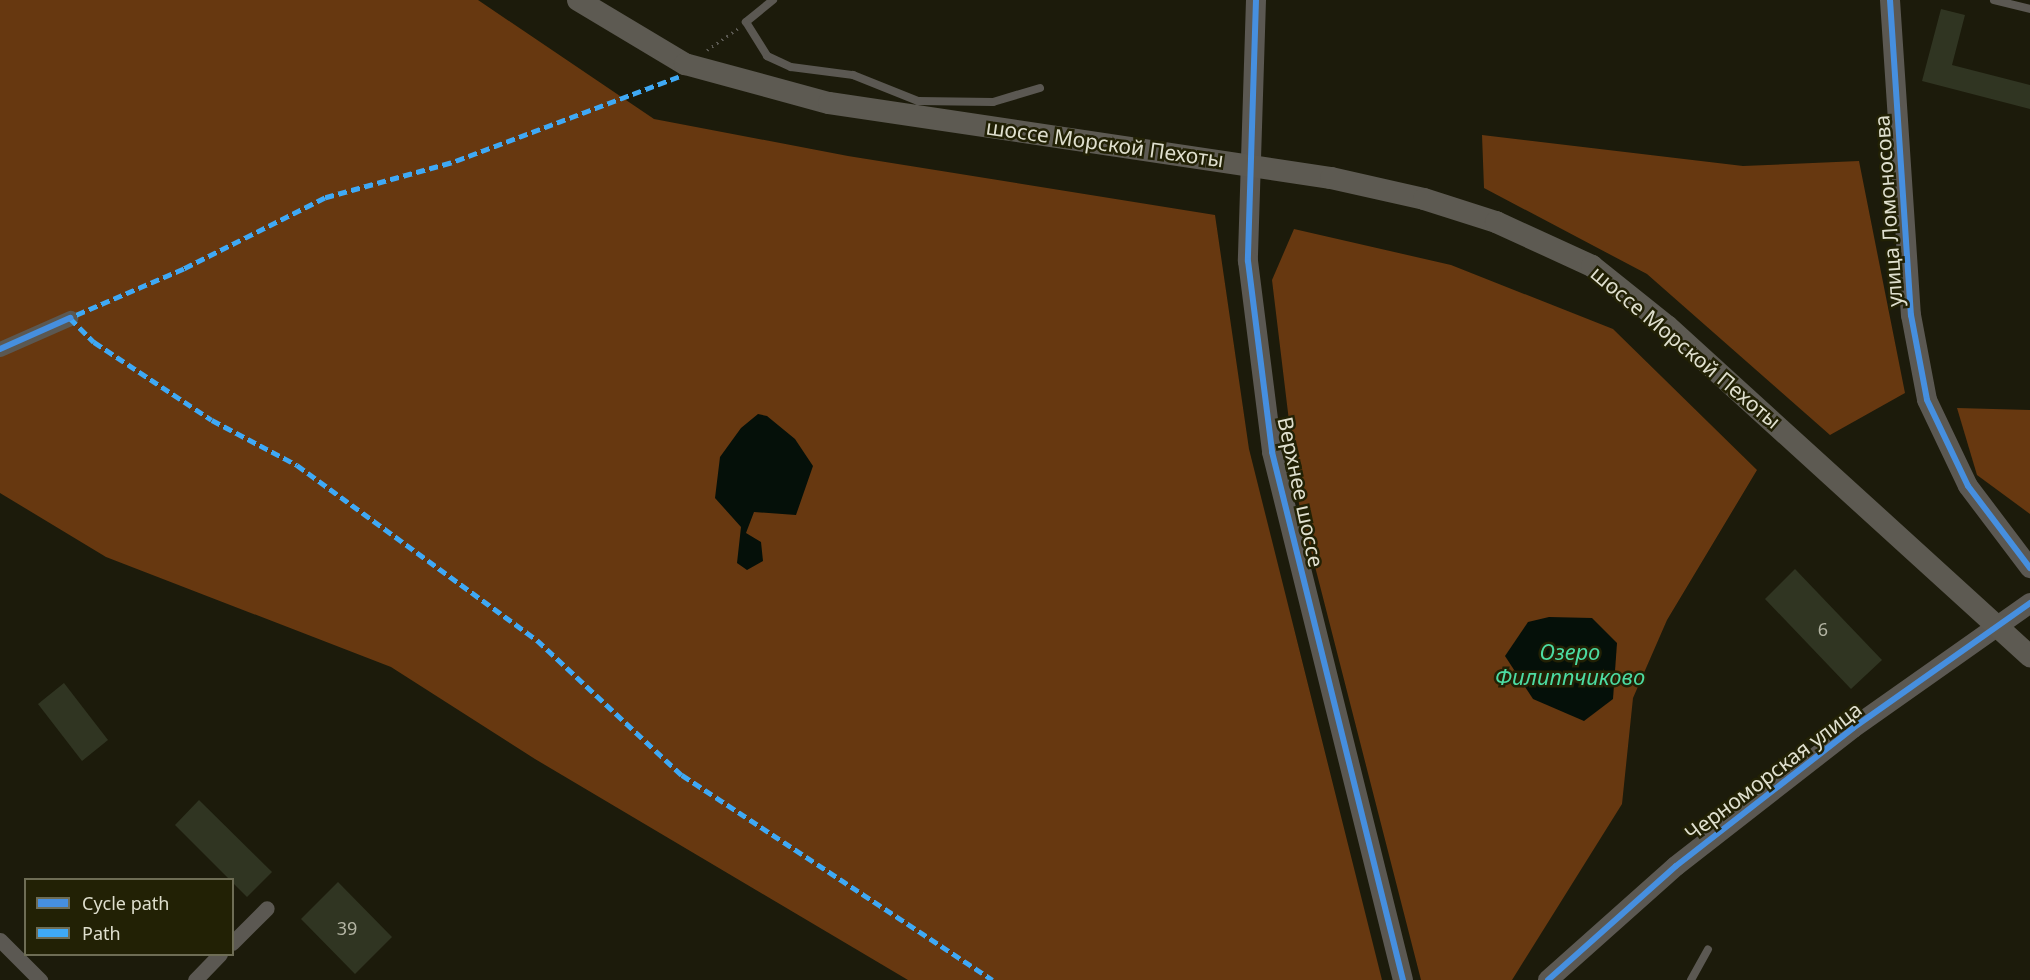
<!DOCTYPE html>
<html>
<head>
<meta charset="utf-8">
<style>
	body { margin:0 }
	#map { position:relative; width:2030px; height:980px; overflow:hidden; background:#1c1b0b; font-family:"Noto Sans",sans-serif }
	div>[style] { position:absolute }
	.forest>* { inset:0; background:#673810 }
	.water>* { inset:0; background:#051009 }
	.building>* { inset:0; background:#303522 }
	.path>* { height:3px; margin-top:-1.5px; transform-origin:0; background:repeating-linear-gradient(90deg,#5c5a53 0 1.5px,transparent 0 6px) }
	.service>* { height:8px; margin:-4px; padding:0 4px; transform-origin:4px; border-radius:4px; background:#5b5852 }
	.minor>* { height:15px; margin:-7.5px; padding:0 7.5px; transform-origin:7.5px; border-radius:7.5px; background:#5b5852 }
	.tertiary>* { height:20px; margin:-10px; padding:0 10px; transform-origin:10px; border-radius:10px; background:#5b5852 }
	.secondary>* { height:22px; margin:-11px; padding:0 11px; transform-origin:11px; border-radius:11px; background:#5d5a52 }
	.quiet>* { height:4.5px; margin-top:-2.25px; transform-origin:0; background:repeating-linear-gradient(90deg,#3fa9f5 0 9px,transparent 0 13.5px) }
	.cycleway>* { height:6px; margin:-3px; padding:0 3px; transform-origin:3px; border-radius:3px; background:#468fdf }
	span { translate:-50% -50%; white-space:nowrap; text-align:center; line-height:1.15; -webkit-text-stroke:5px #222105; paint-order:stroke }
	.number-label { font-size:18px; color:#b3b4a3 }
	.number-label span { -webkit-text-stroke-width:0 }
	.street-label { font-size:21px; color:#dfdfce }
	.water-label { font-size:22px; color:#4cdca3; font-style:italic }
	.legend { position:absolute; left:24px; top:878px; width:210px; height:78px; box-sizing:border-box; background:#222105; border:2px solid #6e6d55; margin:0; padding:8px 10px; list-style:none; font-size:18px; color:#dfdfce }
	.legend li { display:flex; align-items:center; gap:12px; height:30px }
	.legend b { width:30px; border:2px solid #6e6d55 }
</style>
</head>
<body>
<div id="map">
	<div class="forest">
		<div style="clip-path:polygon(0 0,478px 0,654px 119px,848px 156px,1215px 215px,1249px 449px,1382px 980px,908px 980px,535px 759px,391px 667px,106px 557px,0 493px)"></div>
		<div style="clip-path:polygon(1482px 135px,1743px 166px,1859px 161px,1905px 393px,1830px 435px,1647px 274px,1484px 188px)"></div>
		<div style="clip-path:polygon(1294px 229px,1451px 265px,1613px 329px,1757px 470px,1667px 620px,1633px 698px,1622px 804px,1512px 980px,1421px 980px,1299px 504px,1272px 280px)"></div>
		<div style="clip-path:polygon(1957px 408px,2030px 410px,2030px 514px,1977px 475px)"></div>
	</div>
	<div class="water">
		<div style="clip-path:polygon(758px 414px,767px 416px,795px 439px,813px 466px,796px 515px,754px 512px,746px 533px,761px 542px,763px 561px,747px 570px,737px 563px,741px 527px,715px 498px,720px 457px,741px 428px)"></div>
		<div style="clip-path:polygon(1549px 617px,1592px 618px,1617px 643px,1613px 699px,1584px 721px,1533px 699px,1505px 656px,1528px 622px)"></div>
	</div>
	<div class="building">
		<div style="clip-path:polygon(1941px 9px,1965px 15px,1952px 65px,2030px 85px,2030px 109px,1922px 81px)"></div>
		<div style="clip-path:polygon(1795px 569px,1882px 660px,1851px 689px,1765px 599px)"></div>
		<div style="clip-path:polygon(64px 683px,108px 740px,82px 761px,38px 704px)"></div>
		<div style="clip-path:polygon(199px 800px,272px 872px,247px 897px,175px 825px)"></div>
		<div style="clip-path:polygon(338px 882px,392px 937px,355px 974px,301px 919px)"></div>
	</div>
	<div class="path">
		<div style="left:707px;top:50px;width:38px;rotate:-35deg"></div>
	</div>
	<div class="service">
		<div style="left:773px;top:0;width:35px;rotate:141deg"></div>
		<div style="left:746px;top:22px;width:40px;rotate:58deg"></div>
		<div style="left:767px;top:56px;width:26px;rotate:25deg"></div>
		<div style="left:791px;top:67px;width:63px;rotate:7.4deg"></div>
		<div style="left:853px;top:75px;width:70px;rotate:21.8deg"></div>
		<div style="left:918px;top:101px;width:75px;rotate:0.8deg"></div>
		<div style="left:993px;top:102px;width:49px;rotate:-16.6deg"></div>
		<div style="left:1994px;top:0;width:37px;rotate:14deg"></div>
		<div style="left:1691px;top:980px;width:35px;rotate:-61deg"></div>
	</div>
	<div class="minor">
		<div style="left:0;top:349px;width:77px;rotate:-23.9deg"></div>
		<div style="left:0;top:940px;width:57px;rotate:45deg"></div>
		<div style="left:232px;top:943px;width:49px;rotate:-45deg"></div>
		<div style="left:195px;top:980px;width:36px;rotate:-46deg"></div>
	</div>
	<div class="tertiary">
		<div style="left:1256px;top:0;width:261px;rotate:91.8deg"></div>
		<div style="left:1248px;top:261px;width:193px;rotate:82.8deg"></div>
		<div style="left:1272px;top:452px;width:544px;rotate:76.07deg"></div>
		<div style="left:1890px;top:0;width:316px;rotate:86.2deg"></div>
		<div style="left:1911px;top:315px;width:86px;rotate:79.3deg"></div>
		<div style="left:1927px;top:400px;width:95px;rotate:64.5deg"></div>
		<div style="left:1968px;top:486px;width:103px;rotate:52.9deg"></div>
		<div style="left:1548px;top:980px;width:171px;rotate:-41.7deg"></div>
		<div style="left:1676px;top:866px;width:224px;rotate:-37.9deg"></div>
		<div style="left:1853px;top:728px;width:217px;rotate:-35.2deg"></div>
	</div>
	<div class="secondary">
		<div style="left:578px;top:0;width:125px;rotate:30.9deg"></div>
		<div style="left:685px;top:64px;width:149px;rotate:15.2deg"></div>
		<div style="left:829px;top:103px;width:508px;rotate:8.5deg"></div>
		<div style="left:1331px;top:178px;width:95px;rotate:12.7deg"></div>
		<div style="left:1424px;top:199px;width:76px;rotate:17.7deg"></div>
		<div style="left:1496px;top:222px;width:106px;rotate:24.6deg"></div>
		<div style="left:1592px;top:266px;width:96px;rotate:38.7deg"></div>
		<div style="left:1667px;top:326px;width:491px;rotate:42.3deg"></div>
	</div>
	<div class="quiet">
		<div style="left:679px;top:77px;width:244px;rotate:159.3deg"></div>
		<div style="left:451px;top:163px;width:131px;rotate:164.5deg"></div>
		<div style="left:325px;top:198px;width:158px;rotate:153.3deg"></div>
		<div style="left:184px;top:269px;width:124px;rotate:156.7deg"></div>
		<div style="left:70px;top:318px;width:34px;rotate:45deg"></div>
		<div style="left:94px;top:342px;width:141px;rotate:33.5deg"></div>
		<div style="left:212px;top:420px;width:96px;rotate:27.9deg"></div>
		<div style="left:297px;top:465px;width:297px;rotate:36.1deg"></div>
		<div style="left:537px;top:640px;width:198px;rotate:43deg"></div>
		<div style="left:682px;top:775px;width:372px;rotate:33.4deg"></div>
	</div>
	<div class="cycleway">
		<div style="left:1256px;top:0;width:261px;rotate:91.8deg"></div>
		<div style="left:1248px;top:261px;width:193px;rotate:82.8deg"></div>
		<div style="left:1272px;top:452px;width:544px;rotate:76.07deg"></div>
		<div style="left:1890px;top:0;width:316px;rotate:86.2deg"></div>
		<div style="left:1911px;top:315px;width:86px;rotate:79.3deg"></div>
		<div style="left:1927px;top:400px;width:95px;rotate:64.5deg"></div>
		<div style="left:1968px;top:486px;width:103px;rotate:52.9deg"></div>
		<div style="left:0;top:349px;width:77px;rotate:-23.9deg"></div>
		<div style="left:1548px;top:980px;width:171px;rotate:-41.7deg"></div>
		<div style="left:1676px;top:866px;width:224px;rotate:-37.9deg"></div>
		<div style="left:1853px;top:728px;width:217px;rotate:-35.2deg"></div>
	</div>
	<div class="number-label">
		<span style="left:1823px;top:629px">6</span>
		<span style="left:347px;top:928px">39</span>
	</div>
	<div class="street-label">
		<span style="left:1105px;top:143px;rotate:8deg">шоссе Морской Пехоты</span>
		<span style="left:1888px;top:211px;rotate:-94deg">улица Ломоносова</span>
		<span style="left:1686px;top:347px;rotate:40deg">шоссе Морской Пехоты</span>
		<span style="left:1301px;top:492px;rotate:78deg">Верхнее шоссе</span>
		<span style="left:1773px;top:771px;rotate:-37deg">Черноморская улица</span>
	</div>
	<div class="water-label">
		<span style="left:1570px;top:664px">Озеро<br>Филиппчиково</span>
	</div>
	<ul class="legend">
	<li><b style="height:8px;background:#468fdf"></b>Cycle path</li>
	<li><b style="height:8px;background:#3fa9f5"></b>Path</li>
	</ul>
</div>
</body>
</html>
